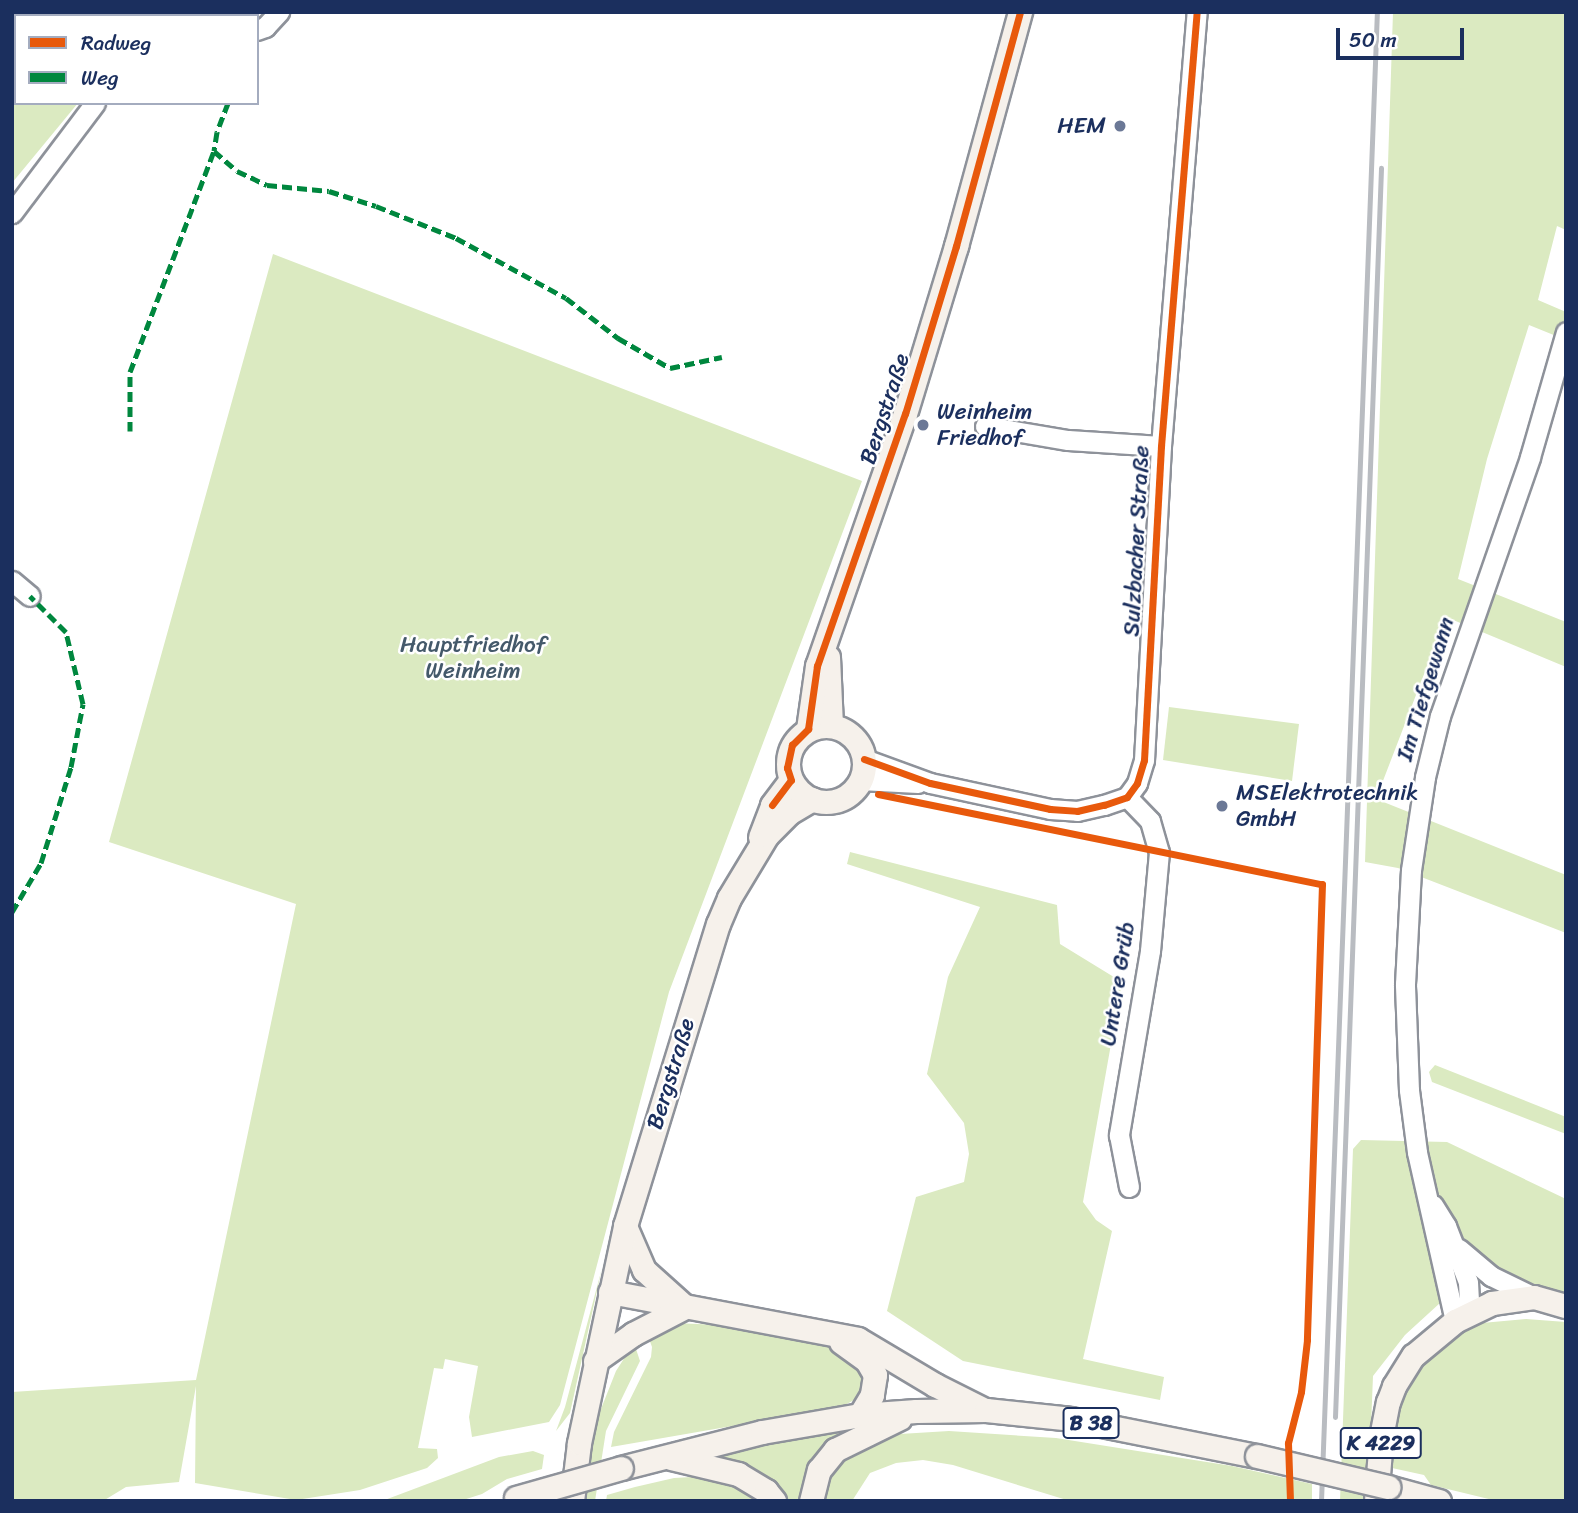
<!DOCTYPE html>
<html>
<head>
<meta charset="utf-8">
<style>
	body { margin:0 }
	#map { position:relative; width:1578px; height:1513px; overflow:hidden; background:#fff; font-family:Sriracha,sans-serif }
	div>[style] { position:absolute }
	.green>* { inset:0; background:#dbeac1 }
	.roads { filter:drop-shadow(2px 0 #8e929a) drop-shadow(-2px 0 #8e929a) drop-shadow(0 2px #8e929a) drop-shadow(0 -2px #8e929a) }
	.minor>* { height:19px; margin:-9.5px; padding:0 9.5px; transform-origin:9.5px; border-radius:9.5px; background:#fff }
	.major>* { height:23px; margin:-11.5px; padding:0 11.5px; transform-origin:11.5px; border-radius:11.5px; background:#f6f1eb }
	.major>.ring { margin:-11.5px; padding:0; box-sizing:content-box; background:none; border:23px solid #f6f1eb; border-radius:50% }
	.rail>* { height:5px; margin:-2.5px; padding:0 2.5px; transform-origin:2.5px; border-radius:2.5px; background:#b9bcc1 }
	.bridges { filter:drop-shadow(2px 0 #8e929a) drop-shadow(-2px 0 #8e929a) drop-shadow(0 2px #8e929a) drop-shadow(0 -2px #8e929a) }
	.major-bridge>* { height:23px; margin:-11.5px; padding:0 11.5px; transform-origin:11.5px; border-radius:11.5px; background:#f6f1eb }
	.quiet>* { height:5px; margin-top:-2.5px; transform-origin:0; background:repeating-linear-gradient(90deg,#00873e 0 10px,transparent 0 15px) }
	.cycleway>* { height:7px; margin:-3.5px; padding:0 3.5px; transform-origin:3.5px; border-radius:3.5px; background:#e8590c }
	.dots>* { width:19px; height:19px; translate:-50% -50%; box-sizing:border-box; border:4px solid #fff; border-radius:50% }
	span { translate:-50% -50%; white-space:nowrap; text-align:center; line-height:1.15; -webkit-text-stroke:5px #fff; paint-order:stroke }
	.shield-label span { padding:2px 5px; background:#fff; border:2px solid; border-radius:5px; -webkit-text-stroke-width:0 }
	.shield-label { font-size:21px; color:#1b2f5e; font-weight:700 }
	.poi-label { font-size:23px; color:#1b2f5e }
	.right { translate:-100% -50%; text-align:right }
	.left { translate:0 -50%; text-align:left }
	.street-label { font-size:23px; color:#1b2f5e }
	.park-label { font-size:23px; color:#44596a }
	.frame { position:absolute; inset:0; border:14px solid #1b2f5e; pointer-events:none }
	.legend { position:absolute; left:14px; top:14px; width:245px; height:91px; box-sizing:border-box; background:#fff; border:2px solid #a4acbf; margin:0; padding:9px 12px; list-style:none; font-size:21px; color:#1b2f5e }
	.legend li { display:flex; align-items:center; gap:14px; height:35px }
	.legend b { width:35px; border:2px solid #a4acbf }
	.scale { position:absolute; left:1336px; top:28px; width:128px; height:32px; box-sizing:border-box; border:4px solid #1b2f5e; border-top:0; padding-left:9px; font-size:21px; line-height:24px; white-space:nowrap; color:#1b2f5e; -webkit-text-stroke:5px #fff; paint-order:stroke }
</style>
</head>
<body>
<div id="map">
	<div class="green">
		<div style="clip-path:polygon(12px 12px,252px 12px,250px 16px,16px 16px,16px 103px,78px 103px,12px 183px)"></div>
		<div style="clip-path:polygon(1393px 12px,1566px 12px,1566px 230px,1557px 226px,1538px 300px,1566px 312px,1566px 340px,1529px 325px,1487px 459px,1458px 579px,1566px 622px,1566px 667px,1446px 617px,1376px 799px,1566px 875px,1566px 933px,1398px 868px,1365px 862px)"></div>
		<div style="clip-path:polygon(273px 254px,862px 481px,669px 992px,560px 1405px,549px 1422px,472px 1437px,469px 1417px,478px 1366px,445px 1359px,443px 1369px,434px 1368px,418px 1448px,437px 1449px,438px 1458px,427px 1468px,360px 1490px,296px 1500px,195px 1483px,196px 1386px,179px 1482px,126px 1487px,103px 1501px,12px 1501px,12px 1392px,196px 1380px,296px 904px,109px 842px)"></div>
		<div style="clip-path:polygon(1169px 707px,1299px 724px,1292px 781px,1163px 760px)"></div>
		<div style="clip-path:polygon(850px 852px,1057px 905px,1060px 944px,1122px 982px,1083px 1202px,1096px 1220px,1112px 1231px,1083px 1359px,1164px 1377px,1160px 1400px,963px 1361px,887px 1311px,916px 1197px,964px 1182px,969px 1154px,964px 1123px,927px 1074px,948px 977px,980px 907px,847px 864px)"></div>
		<div style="clip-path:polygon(1435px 1065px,1566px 1117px,1566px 1134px,1432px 1082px,1429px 1072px)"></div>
		<div style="clip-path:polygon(1361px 1140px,1447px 1142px,1566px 1199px,1566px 1297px,1529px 1282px,1485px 1282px,1452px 1292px,1405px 1335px,1373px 1376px,1368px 1501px,1340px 1501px,1353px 1149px)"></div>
		<div style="clip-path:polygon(602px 1268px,570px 1413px,556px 1431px,565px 1407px)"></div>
		<div style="clip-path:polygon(1526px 1319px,1566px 1322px,1566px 1501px,1497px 1501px,1431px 1485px,1424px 1475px,1392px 1468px,1393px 1433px,1397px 1415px,1409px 1387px,1426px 1362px,1461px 1332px,1482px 1323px)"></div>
		<div style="clip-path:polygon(675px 1323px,719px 1325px,831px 1345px,865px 1371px,865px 1385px,858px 1398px,841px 1407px,611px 1447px,614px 1432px,651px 1357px,652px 1347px,647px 1333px)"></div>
		<div style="clip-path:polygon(634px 1343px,640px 1361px,606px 1431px,595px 1501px,582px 1501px,586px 1457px,595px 1424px,616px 1371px)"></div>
		<div style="clip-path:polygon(873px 1424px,802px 1501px,783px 1501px,703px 1457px,824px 1431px)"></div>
		<div style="clip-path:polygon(949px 1431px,1056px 1438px,1232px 1466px,1312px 1484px,1312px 1501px,1070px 1501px,953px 1465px,923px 1460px,896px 1463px,870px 1473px,852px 1501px,820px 1501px,830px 1470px,848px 1450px,900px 1434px)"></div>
		<div style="clip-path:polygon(533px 1451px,544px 1455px,542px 1469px,507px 1479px,482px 1494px,460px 1501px,382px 1501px,499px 1457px)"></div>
		<div style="clip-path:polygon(709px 1476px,737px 1483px,762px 1501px,606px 1501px,607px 1495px,635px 1487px,674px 1478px)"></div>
	</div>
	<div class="roads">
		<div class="minor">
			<div style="left:257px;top:30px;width:9px;rotate:-21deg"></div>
			<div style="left:265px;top:27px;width:21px;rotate:-47deg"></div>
			<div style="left:12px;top:213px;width:138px;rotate:-53deg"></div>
			<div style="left:985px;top:426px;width:84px;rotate:9.6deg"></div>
			<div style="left:1068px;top:440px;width:93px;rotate:3.7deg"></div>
			<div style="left:12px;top:581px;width:23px;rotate:40deg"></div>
			<div style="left:864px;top:759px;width:70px;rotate:20deg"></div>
			<div style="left:930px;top:783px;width:123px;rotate:12.2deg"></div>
			<div style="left:1050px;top:809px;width:27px;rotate:4deg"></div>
			<div style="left:1077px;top:811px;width:28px;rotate:-13deg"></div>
			<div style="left:1104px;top:805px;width:24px;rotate:-19deg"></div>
			<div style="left:1127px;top:797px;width:17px;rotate:-54deg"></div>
			<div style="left:1137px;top:783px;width:24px;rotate:-73deg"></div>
			<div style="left:1144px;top:760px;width:314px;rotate:-86.9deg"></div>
			<div style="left:1161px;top:446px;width:435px;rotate:-85.3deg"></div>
			<div style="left:860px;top:780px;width:58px;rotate:3deg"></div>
			<div style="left:1127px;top:797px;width:33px;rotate:46deg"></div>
			<div style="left:1150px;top:821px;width:32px;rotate:74deg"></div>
			<div style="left:1159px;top:852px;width:99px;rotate:95.2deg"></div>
			<div style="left:1150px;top:951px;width:187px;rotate:99.6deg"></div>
			<div style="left:1119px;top:1135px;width:53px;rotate:79.1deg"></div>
			<div style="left:1433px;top:1205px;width:25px;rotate:58deg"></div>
			<div style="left:1446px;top:1226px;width:60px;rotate:68.6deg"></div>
			<div style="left:1468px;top:1282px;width:18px;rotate:87deg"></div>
			<div style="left:1469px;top:1300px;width:18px;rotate:109deg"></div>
			<div style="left:1459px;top:1249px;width:42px;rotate:40.2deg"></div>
			<div style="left:1491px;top:1276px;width:48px;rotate:26deg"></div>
			<div style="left:1455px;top:1321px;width:173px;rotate:-102.7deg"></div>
			<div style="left:1417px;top:1152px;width:63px;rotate:-97.4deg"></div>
			<div style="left:1409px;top:1090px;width:106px;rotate:-92.2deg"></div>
			<div style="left:1405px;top:984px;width:114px;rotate:-87deg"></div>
			<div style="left:1411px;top:870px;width:94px;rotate:-81.4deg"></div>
			<div style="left:1425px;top:777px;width:63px;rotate:-76.2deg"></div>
			<div style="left:1440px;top:716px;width:274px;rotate:-70.8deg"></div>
			<div style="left:1530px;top:457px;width:130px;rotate:-73.9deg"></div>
		</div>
		<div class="major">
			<div style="left:828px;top:657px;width:69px;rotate:87.5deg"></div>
			<div class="ring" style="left:788px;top:726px;width:53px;height:53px"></div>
			<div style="left:808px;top:729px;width:64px;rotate:-81.9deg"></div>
			<div style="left:817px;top:666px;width:267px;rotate:-70.8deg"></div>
			<div style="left:905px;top:414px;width:176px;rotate:-73.1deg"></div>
			<div style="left:956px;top:246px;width:243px;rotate:-74.7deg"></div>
			<div style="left:760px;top:837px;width:34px;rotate:-69deg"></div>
			<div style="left:772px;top:805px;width:31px;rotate:-53deg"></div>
			<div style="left:625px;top:1226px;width:48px;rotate:66.6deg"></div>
			<div style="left:644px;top:1270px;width:52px;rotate:41.9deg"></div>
			<div style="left:610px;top:1292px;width:252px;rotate:10.7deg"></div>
			<div style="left:858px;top:1339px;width:90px;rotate:30.9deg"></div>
			<div style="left:935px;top:1385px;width:54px;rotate:26.6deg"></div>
			<div style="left:841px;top:1342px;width:32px;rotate:36deg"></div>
			<div style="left:867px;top:1361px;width:16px;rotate:60deg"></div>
			<div style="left:875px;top:1375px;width:20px;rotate:99deg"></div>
			<div style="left:872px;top:1395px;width:23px;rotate:121deg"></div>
			<div style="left:595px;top:1361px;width:47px;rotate:-35.4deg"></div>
			<div style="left:633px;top:1334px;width:59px;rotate:-27.4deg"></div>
			<div style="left:671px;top:1458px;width:69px;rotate:13.4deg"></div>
			<div style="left:738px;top:1474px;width:33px;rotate:31deg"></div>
			<div style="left:766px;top:1491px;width:13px;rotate:51deg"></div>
			<div style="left:621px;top:1468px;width:146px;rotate:-14.3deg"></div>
			<div style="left:762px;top:1432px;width:99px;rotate:-9.8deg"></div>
			<div style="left:860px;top:1415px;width:56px;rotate:-4.1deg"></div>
			<div style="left:916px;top:1411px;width:70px;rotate:-0.8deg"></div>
			<div style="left:986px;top:1410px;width:85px;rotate:6deg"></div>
			<div style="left:1071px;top:1419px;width:190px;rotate:11.3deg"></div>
			<div style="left:1388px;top:1487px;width:53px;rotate:15.4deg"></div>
			<div style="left:572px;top:1501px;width:58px;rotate:-83.1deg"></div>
			<div style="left:579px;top:1443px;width:222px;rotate:-78deg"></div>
			<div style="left:625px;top:1226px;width:316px;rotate:-72.9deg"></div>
			<div style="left:718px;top:924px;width:28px;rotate:-67deg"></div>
			<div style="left:729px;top:898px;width:74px;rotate:-58.9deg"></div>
			<div style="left:767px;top:835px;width:31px;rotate:-45deg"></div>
			<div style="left:789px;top:813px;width:27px;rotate:-31deg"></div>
			<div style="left:811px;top:1501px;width:32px;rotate:-76deg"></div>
			<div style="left:819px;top:1470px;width:26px;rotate:-51deg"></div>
			<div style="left:835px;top:1450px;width:72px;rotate:-26.2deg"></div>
			<div style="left:1376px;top:1501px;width:64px;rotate:-85.5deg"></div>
			<div style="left:1381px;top:1437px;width:36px;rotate:-79deg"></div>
			<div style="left:1388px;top:1402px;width:17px;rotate:-69deg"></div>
			<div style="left:1394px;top:1386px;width:36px;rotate:-58deg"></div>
			<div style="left:1413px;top:1356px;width:55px;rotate:-39.8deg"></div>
			<div style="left:1455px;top:1321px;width:41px;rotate:-25.9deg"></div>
			<div style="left:1492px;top:1303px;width:42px;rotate:-8.1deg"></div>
			<div style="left:1534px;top:1297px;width:33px;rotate:16deg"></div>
		</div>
	</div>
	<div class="rail">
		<div style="left:1335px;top:1417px;width:1250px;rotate:-87.89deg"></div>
		<div style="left:1321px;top:1501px;width:1490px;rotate:-87.85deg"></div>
	</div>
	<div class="bridges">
		<div class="major-bridge">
			<div style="left:1257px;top:1456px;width:135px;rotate:13.3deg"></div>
			<div style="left:516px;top:1498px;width:109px;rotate:-15.9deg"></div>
		</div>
	</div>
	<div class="quiet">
		<div style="left:38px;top:12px;width:5px;rotate:53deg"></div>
		<div style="left:228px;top:103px;width:31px;rotate:111deg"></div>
		<div style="left:217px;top:132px;width:19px;rotate:99deg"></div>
		<div style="left:214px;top:151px;width:30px;rotate:41deg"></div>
		<div style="left:237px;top:171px;width:33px;rotate:25deg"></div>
		<div style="left:267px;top:185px;width:62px;rotate:5.5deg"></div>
		<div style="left:329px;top:191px;width:49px;rotate:17.7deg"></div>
		<div style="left:376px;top:206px;width:86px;rotate:21.8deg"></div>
		<div style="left:456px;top:238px;width:125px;rotate:28.6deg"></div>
		<div style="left:566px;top:298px;width:66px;rotate:37.6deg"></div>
		<div style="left:618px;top:338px;width:60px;rotate:30deg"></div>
		<div style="left:670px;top:368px;width:53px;rotate:-11.9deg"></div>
		<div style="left:130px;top:431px;width:59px;rotate:-90deg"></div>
		<div style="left:130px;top:372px;width:236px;rotate:-69.2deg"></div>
		<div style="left:12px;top:912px;width:57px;rotate:-59.4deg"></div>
		<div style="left:41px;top:863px;width:101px;rotate:-72.6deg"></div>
		<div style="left:71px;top:767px;width:64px;rotate:-79.2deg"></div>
		<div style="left:83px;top:704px;width:74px;rotate:-103.3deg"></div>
		<div style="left:66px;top:632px;width:51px;rotate:-135deg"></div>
	</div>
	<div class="cycleway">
		<div style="left:864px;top:759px;width:70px;rotate:20deg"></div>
		<div style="left:930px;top:783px;width:123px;rotate:12.2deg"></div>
		<div style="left:1050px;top:809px;width:27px;rotate:4deg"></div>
		<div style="left:1077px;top:811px;width:28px;rotate:-13deg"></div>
		<div style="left:1104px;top:805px;width:24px;rotate:-19deg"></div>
		<div style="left:1127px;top:797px;width:17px;rotate:-54deg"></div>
		<div style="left:1137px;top:783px;width:24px;rotate:-73deg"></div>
		<div style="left:1144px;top:760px;width:314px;rotate:-86.9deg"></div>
		<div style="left:1161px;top:446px;width:435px;rotate:-85.3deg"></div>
		<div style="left:878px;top:794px;width:453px;rotate:11.5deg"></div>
		<div style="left:1322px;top:884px;width:456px;rotate:91.9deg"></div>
		<div style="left:1307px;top:1340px;width:52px;rotate:96.6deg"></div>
		<div style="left:1301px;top:1392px;width:53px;rotate:104.3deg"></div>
		<div style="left:1288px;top:1443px;width:58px;rotate:88deg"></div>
		<div style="left:772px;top:805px;width:31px;rotate:-53deg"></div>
		<div style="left:791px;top:780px;width:13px;rotate:-108deg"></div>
		<div style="left:787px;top:768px;width:24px;rotate:-78deg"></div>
		<div style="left:792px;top:745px;width:23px;rotate:-45deg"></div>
		<div style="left:808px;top:729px;width:64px;rotate:-81.9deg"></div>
		<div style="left:817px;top:666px;width:267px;rotate:-70.8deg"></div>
		<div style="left:905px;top:414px;width:176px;rotate:-73.1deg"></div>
		<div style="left:956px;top:246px;width:243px;rotate:-74.7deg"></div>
	</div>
	<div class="dots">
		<div style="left:1120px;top:126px;background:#6b7896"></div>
		<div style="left:923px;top:425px;background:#6b7896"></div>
		<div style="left:1222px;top:806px;background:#6b7896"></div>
	</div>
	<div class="shield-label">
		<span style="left:1091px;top:1423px">B 38</span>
		<span style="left:1381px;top:1443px">K 4229</span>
	</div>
	<div class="poi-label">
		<span class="right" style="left:1106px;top:126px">HEM</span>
		<span class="left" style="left:937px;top:425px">Weinheim<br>Friedhof</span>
		<span class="left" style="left:1236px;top:806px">MSElektrotechnik<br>GmbH</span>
	</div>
	<div class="street-label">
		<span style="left:885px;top:409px;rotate:-72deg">Bergstraße</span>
		<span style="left:1137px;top:541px;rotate:-87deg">Sulzbacher Straße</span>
		<span style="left:1426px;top:689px;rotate:-73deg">Im Tiefgewann</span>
		<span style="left:1118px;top:984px;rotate:-81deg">Untere Grüb</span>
		<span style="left:671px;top:1074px;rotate:-73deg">Bergstraße</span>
	</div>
	<div class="park-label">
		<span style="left:473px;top:658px">Hauptfriedhof<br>Weinheim</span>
	</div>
	<div class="frame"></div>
	<ul class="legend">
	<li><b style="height:9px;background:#e8590c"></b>Radweg</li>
	<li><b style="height:9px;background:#00873e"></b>Weg</li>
	</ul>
	<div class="scale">50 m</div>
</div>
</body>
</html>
